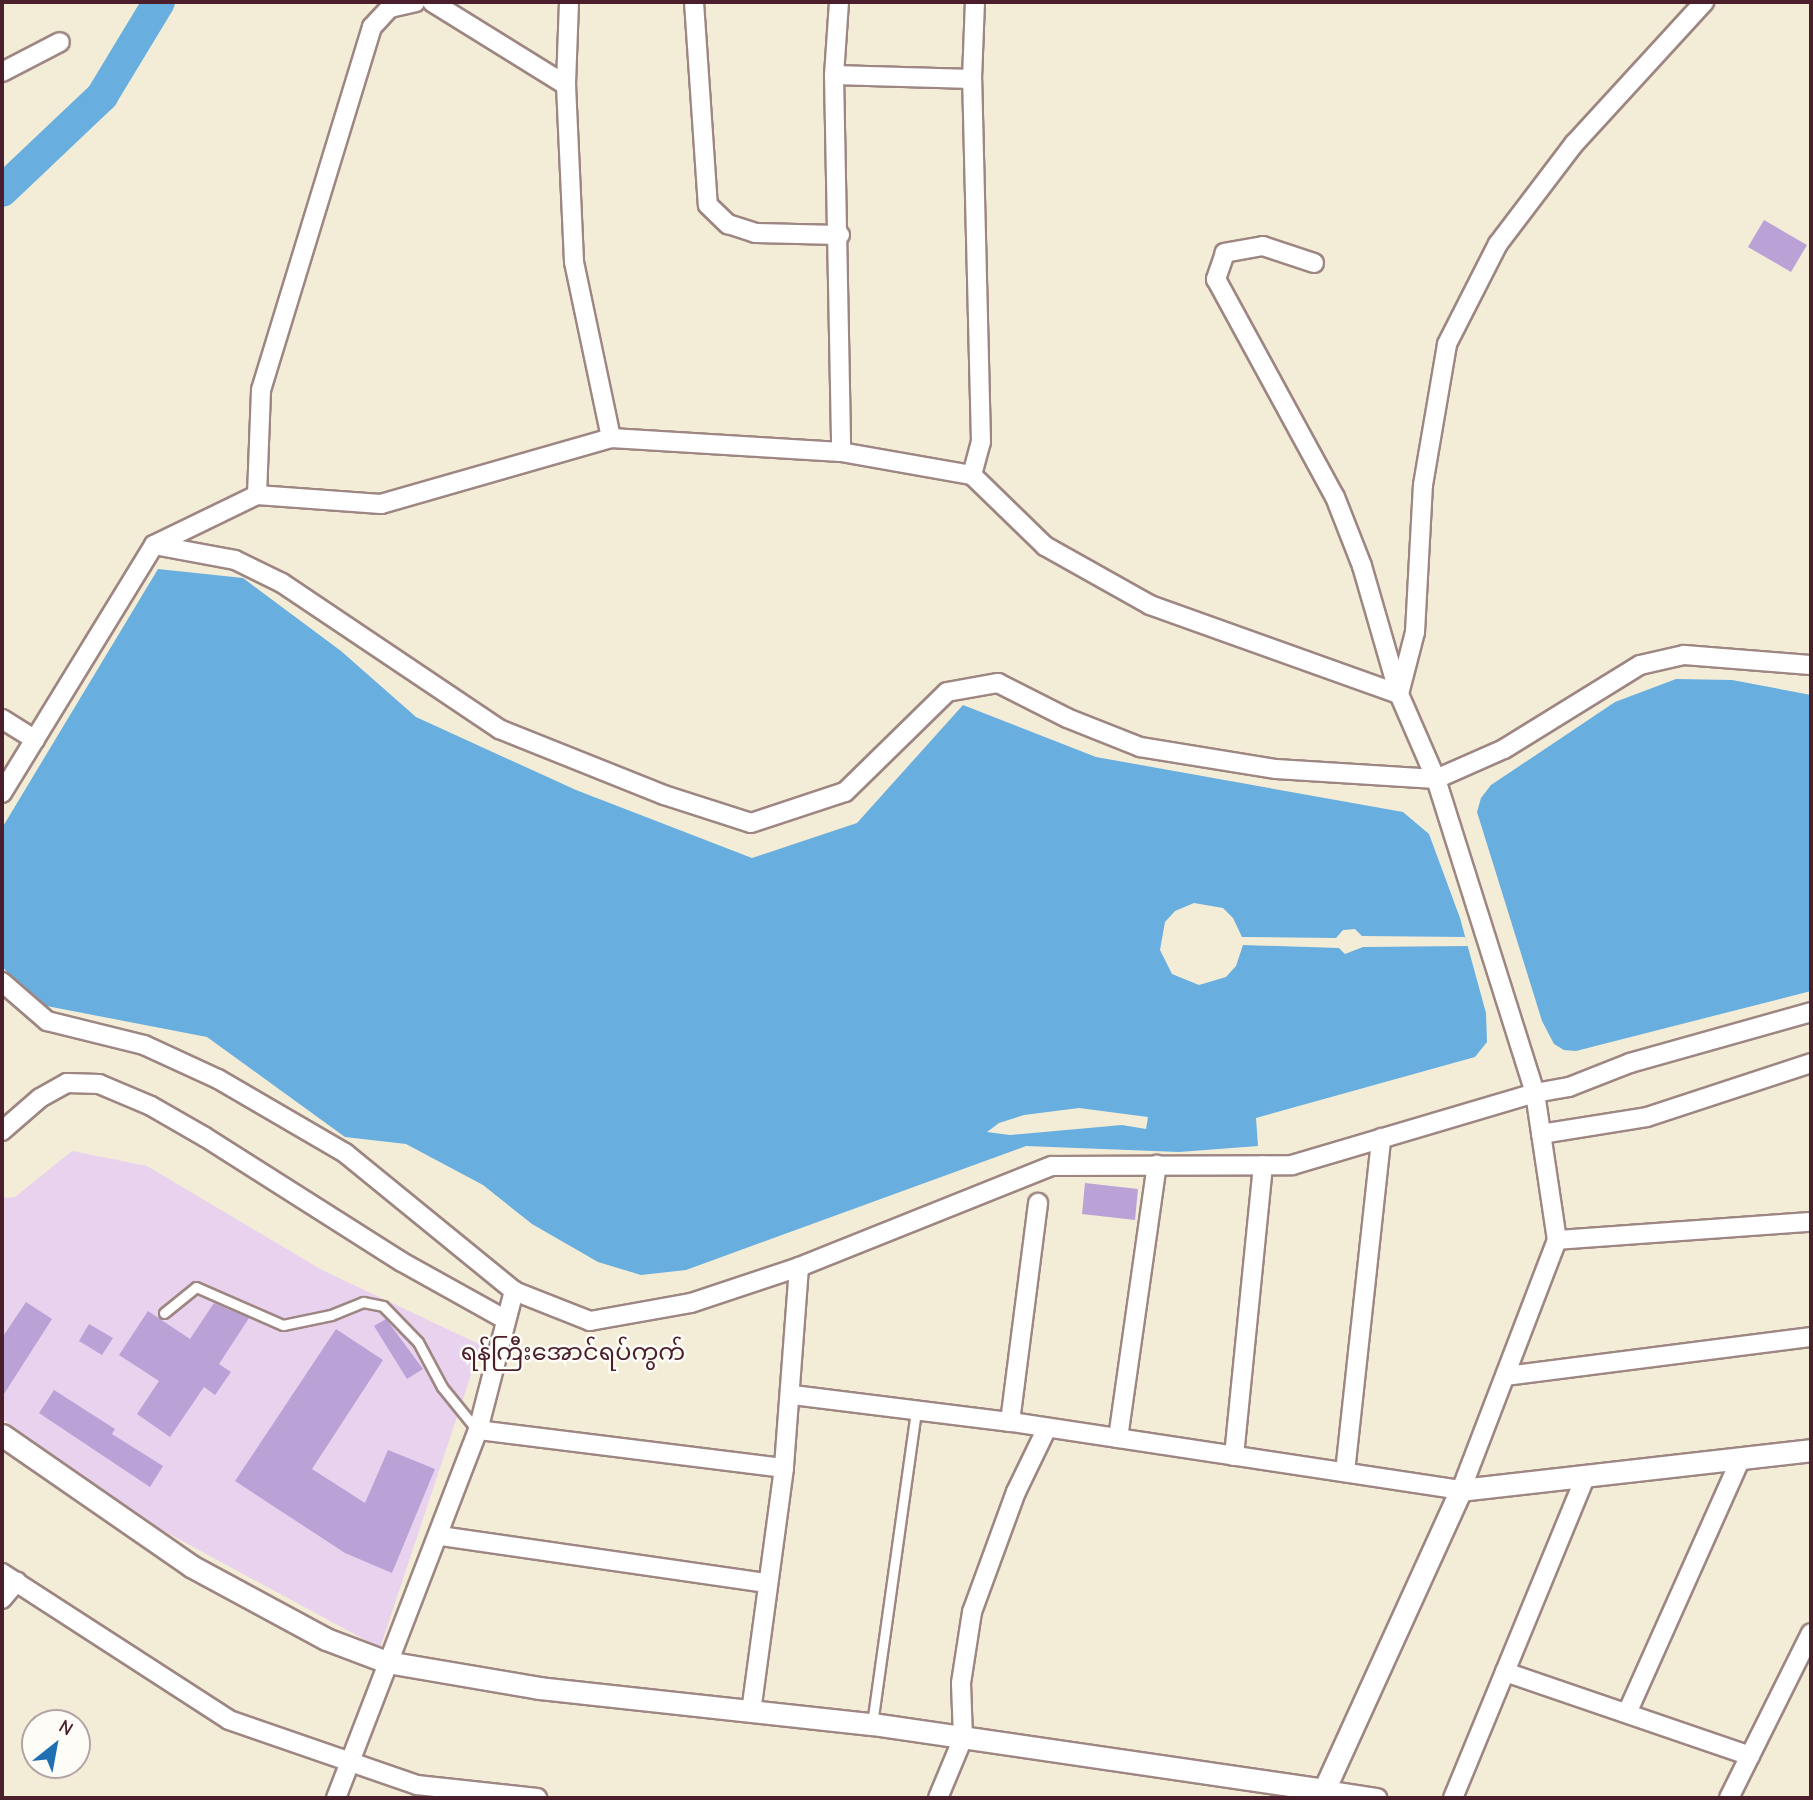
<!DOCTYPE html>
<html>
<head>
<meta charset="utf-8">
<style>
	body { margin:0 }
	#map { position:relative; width:1813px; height:1800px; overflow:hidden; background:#f3edd8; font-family:"Comic Neue","Noto Sans Myanmar",sans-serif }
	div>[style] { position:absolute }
	.built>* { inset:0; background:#e8d2ee }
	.water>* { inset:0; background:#68aedf }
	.pier>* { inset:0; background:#f3edd8 }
	.river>* { height:32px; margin:-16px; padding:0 16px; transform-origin:16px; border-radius:16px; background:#68aedf }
	.building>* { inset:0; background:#baa2d7 }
	.roads { filter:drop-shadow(2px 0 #9e8682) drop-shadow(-2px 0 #9e8682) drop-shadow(0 2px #9e8682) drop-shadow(0 -2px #9e8682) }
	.service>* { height:9px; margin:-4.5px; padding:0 4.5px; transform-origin:4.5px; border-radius:4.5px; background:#fff }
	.minor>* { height:18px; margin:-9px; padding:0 9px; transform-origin:9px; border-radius:9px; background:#fff }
	.tertiary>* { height:21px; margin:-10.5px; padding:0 10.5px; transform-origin:10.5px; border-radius:10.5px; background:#fff }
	span { translate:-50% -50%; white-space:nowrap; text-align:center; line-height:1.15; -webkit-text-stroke:5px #fdfcf7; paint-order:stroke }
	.quarter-label { font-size:24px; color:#4a1f2b }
	.frame { position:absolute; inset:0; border:4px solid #4a1f2b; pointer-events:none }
	.north { position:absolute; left:21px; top:1709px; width:70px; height:70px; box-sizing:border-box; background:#fdfcf7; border:2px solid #b5a4a5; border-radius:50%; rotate:31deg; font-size:19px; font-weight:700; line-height:28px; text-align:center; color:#4a1f2b }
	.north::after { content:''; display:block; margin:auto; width:24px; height:32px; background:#1f6fb2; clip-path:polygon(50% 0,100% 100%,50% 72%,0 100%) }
</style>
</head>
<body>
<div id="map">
	<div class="built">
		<div style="clip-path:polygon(72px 1151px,147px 1166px,322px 1270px,481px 1345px,380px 1648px,162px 1530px,2px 1419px,2px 1198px,15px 1197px)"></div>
	</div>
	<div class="water">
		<div style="clip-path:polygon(evenodd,158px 569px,243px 578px,341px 651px,416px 717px,576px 790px,752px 858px,857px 823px,963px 705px,1096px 757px,1403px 812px,1429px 834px,1460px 918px,1486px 1013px,1487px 1042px,1475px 1057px,1256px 1118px,1258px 1146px,1179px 1152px,1026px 1146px,686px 1270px,641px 1275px,598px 1262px,532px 1224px,483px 1185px,406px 1144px,345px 1137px,207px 1037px,31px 1003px,2px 966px,2px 828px,158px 569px,1079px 1108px,1148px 1117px,1146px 1129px,1122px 1125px,1010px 1135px,987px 1132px,999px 1123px,1024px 1115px,1079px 1108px)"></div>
		<div style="clip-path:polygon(1676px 679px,1732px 680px,1811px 695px,1811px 991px,1576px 1051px,1564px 1050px,1554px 1044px,1542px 1021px,1477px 812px,1481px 798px,1491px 785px,1615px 702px)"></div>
	</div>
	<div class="pier">
		<div style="clip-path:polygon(1194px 903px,1223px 908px,1233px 918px,1242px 937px,1336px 938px,1343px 930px,1355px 929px,1362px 936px,1465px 937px,1468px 946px,1363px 947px,1345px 954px,1339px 948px,1243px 945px,1236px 966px,1226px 977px,1199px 985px,1172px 974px,1160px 950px,1165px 922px,1175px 911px)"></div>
	</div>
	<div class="river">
		<div style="left:2px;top:191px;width:138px;rotate:-43.5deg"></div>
		<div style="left:102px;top:96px;width:110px;rotate:-58.8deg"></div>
	</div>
	<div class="building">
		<div style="clip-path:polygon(1764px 220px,1807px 245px,1791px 272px,1748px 247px)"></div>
		<div style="clip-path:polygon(1085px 1183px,1138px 1189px,1135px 1220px,1082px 1214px)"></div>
		<div style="clip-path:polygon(26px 1302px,52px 1319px,2px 1397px,2px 1338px)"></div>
		<div style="clip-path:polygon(214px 1303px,249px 1318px,219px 1364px,231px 1372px,215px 1395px,204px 1387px,170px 1437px,137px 1414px,159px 1381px,119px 1355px,148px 1311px,190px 1339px)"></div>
		<div style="clip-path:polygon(386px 1319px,423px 1369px,407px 1379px,374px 1326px)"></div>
		<div style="clip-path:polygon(89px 1324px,113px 1338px,102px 1355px,79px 1341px)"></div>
		<div style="clip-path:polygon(336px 1329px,383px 1360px,312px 1469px,365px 1503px,388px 1450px,435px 1469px,392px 1573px,345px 1553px,235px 1481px)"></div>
		<div style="clip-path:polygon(54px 1390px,115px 1429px,112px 1434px,163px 1466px,150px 1487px,39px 1413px)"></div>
	</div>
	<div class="roads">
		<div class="service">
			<div style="left:164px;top:1313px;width:41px;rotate:-39.1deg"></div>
			<div style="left:196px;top:1287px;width:95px;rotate:23.6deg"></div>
			<div style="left:283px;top:1325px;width:49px;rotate:-11.8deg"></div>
			<div style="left:331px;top:1315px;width:35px;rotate:-22deg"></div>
			<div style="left:363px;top:1302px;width:20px;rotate:11deg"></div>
			<div style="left:383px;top:1306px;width:50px;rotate:45.8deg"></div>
			<div style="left:418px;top:1342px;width:51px;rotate:61.9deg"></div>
			<div style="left:442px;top:1387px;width:55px;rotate:50.9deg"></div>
			<div style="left:872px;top:1724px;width:316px;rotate:-82deg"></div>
		</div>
		<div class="minor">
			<div style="left:432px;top:2px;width:158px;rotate:31.8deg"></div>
			<div style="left:569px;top:2px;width:83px;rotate:92.1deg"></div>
			<div style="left:566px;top:85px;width:177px;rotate:87.4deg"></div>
			<div style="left:574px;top:262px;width:180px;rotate:78.1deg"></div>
			<div style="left:694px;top:2px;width:203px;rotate:86.1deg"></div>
			<div style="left:708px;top:205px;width:28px;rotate:44deg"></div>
			<div style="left:728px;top:224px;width:28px;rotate:18deg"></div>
			<div style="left:755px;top:233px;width:85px;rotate:1.3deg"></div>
			<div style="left:839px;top:2px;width:73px;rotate:93.9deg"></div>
			<div style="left:834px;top:75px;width:377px;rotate:88.9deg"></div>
			<div style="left:2px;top:72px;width:65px;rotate:-27.3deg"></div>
			<div style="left:834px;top:75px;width:138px;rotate:1.7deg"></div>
			<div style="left:1314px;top:263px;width:54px;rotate:-161.6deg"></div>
			<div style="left:1263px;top:246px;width:39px;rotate:170deg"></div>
			<div style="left:1225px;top:253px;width:28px;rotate:109deg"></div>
			<div style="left:1216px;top:279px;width:248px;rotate:61.4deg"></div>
			<div style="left:1335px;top:497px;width:74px;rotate:68.6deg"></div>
			<div style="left:1362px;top:566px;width:133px;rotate:73.9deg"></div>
			<div style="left:972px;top:475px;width:34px;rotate:-75deg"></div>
			<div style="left:981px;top:442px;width:363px;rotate:-91.4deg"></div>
			<div style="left:972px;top:79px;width:77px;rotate:-87.8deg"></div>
			<div style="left:257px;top:495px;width:124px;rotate:4.2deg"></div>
			<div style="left:381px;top:504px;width:239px;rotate:-16deg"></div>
			<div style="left:611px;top:438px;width:230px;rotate:3.5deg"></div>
			<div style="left:841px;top:452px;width:133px;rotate:10deg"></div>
			<div style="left:972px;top:475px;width:102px;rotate:44.2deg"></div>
			<div style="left:1045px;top:546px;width:120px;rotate:29.3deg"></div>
			<div style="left:1150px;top:605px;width:264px;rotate:19.7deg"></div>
			<div style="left:1399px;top:694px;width:93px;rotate:66.5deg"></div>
			<div style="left:1436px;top:779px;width:329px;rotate:72.5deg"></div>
			<div style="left:1535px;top:1093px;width:149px;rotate:81.5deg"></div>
			<div style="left:1557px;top:1240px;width:268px;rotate:111deg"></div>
			<div style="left:1461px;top:1490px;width:456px;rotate:-171.4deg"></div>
			<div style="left:1010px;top:1422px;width:220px;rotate:-172.9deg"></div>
			<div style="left:154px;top:545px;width:114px;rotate:-25.9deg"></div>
			<div style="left:257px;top:495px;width:105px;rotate:-87.8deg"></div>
			<div style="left:261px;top:390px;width:380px;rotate:-73deg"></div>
			<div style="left:372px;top:27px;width:26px;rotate:-47deg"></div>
			<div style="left:390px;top:8px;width:26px;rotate:-13deg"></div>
			<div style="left:1399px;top:694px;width:64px;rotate:-75.5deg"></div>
			<div style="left:1415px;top:632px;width:147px;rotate:-86.9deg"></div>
			<div style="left:1423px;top:485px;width:143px;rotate:-80.3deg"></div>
			<div style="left:1447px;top:344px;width:112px;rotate:-63deg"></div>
			<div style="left:1498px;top:244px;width:126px;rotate:-52.8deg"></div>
			<div style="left:1574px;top:144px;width:193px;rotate:-47.5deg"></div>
			<div style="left:2px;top:719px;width:39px;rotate:32deg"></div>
			<div style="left:2px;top:793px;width:291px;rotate:-58.5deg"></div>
			<div style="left:154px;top:545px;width:82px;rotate:10.5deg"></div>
			<div style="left:235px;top:560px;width:52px;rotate:26.1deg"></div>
			<div style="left:282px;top:583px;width:262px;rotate:33.9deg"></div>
			<div style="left:499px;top:729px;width:178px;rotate:21.8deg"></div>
			<div style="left:664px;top:795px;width:91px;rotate:17.8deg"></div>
			<div style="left:751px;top:823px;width:99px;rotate:-18.3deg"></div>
			<div style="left:845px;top:792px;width:143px;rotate:-44.4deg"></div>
			<div style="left:947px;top:692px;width:52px;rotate:-10deg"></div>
			<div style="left:998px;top:683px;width:77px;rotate:26.9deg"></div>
			<div style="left:1067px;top:718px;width:79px;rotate:21.7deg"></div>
			<div style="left:1140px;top:747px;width:138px;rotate:9.2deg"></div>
			<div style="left:1276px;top:769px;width:160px;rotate:3.6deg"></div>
			<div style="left:1436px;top:779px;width:74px;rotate:-23.8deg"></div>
			<div style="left:1504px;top:749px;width:160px;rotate:-31.7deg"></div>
			<div style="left:1640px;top:665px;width:45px;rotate:-12.8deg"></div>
			<div style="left:1684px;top:655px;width:127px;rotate:4.5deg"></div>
			<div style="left:2px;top:982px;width:60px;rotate:40.9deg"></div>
			<div style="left:47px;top:1021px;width:100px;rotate:13.9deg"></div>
			<div style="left:144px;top:1045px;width:81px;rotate:24.7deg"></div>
			<div style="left:218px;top:1079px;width:147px;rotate:30.2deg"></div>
			<div style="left:345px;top:1153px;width:218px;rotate:39.2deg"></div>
			<div style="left:514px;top:1291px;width:82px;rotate:21.5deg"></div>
			<div style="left:590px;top:1321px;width:103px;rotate:-10.1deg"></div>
			<div style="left:691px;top:1303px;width:114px;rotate:-18.4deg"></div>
			<div style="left:799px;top:1267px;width:202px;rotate:94.3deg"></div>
			<div style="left:784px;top:1468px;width:245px;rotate:97.7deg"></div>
			<div style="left:2px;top:1131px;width:50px;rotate:-41deg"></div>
			<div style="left:40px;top:1098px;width:31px;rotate:-29deg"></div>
			<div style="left:67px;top:1083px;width:32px;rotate:2deg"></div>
			<div style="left:99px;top:1084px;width:56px;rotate:22.9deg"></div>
			<div style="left:151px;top:1106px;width:62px;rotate:29.9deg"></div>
			<div style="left:205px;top:1137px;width:233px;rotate:32.4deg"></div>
			<div style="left:402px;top:1262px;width:119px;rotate:29.1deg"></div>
			<div style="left:1541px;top:1134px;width:107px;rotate:-9.1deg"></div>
			<div style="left:1647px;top:1117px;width:173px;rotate:-18.2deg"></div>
			<div style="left:1557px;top:1240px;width:255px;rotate:-4.1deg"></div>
			<div style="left:799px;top:1267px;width:272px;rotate:-21.8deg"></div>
			<div style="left:1052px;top:1166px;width:240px;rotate:-0.2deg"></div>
			<div style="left:1292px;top:1165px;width:253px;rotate:-16.5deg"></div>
			<div style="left:1535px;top:1093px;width:35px;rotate:-10deg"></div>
			<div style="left:1569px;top:1087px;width:66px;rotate:-21.5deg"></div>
			<div style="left:1630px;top:1063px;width:188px;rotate:-15.7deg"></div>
			<div style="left:1506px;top:1376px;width:307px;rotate:-7.3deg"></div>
			<div style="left:1010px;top:1422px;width:221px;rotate:-82.7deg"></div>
			<div style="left:478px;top:1430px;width:308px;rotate:7.1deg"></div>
			<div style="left:1118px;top:1438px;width:276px;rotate:-81.9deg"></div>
			<div style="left:1234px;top:1456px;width:292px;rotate:-84.3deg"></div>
			<div style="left:1345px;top:1472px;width:336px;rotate:-83.8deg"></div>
			<div style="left:440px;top:1536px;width:330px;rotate:8.2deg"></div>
			<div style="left:2px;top:1573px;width:270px;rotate:32.9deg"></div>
			<div style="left:229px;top:1720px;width:199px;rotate:19.1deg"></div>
			<div style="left:417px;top:1785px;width:121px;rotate:6.2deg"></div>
			<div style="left:2px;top:1599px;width:23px;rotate:-50deg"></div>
			<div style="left:1505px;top:1672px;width:259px;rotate:18.9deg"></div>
			<div style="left:1627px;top:1713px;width:279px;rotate:-65.9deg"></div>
			<div style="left:336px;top:1798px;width:394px;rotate:-68.9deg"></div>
			<div style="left:478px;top:1430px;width:144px;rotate:-75.5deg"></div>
			<div style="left:938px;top:1798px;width:65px;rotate:-67.4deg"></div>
			<div style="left:963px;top:1738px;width:55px;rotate:-92.1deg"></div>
			<div style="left:961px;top:1683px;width:72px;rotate:-81.2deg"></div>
			<div style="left:972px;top:1612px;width:128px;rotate:-69.9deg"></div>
			<div style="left:1016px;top:1492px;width:71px;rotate:-64.2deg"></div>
			<div style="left:1321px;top:1798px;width:9px;rotate:-69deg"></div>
			<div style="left:1324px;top:1790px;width:54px;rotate:8.6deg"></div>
			<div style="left:1453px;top:1798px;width:348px;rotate:-67.6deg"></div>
			<div style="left:1729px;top:1798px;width:184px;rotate:-63.6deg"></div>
		</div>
		<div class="tertiary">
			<div style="left:2px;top:1435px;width:230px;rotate:34.7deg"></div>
			<div style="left:191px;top:1566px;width:153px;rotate:28.4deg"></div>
			<div style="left:326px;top:1639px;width:65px;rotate:20.7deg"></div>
			<div style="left:387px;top:1662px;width:154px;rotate:9.7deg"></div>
			<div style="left:539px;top:1688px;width:335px;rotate:6.2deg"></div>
			<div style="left:872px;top:1724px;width:457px;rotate:8.3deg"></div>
			<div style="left:1324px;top:1790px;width:330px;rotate:-65.5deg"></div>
			<div style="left:1461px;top:1490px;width:352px;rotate:-6.5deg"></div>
		</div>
	</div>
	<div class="quarter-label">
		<span style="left:573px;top:1353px">ရန်ကြီးအောင်ရပ်ကွက်</span>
	</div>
	<div class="frame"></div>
	<div class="north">N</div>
</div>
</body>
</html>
